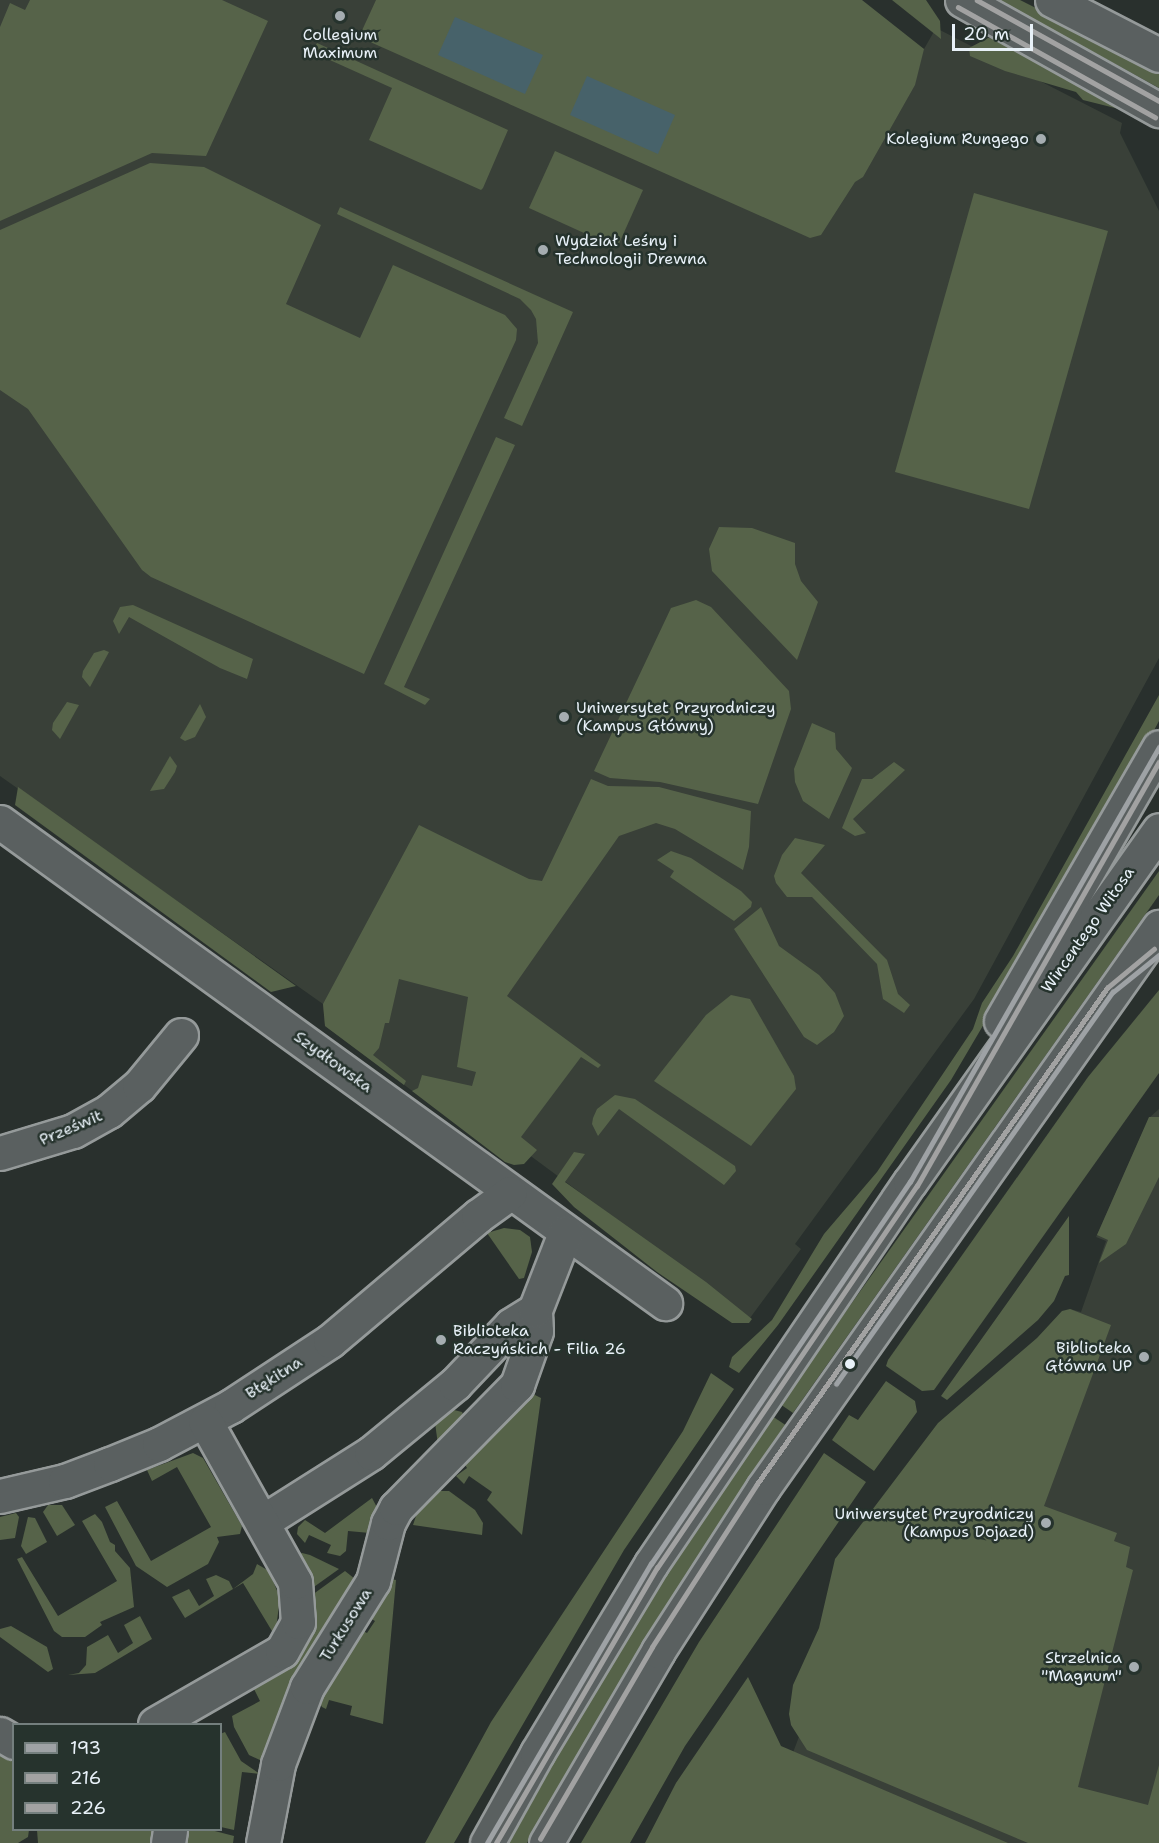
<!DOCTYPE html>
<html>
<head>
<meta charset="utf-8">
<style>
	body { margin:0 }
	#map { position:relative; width:1159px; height:1843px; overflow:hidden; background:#29302d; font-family:"Shantell Sans",sans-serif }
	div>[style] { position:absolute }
	.built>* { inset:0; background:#394038 }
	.green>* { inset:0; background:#566349 }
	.water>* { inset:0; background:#47626a }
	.roads { filter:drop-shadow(2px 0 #959a9a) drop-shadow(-2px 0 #959a9a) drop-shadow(0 2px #959a9a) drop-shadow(0 -2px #959a9a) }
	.minor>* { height:33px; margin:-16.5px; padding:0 16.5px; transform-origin:16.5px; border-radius:16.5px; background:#5a6060 }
	.major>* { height:33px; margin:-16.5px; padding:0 16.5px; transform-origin:16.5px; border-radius:16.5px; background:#5a6060 }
	.bus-1>* { height:4.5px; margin:-2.25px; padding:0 2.25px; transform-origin:2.25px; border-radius:2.25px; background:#9ea2a5 }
	.bus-2>* { height:4.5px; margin:-2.25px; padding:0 2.25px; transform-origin:2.25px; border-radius:2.25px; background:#a2a2a2 }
	.bus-3>* { height:4.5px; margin:-2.25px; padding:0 2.25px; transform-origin:2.25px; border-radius:2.25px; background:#a2a2a2 }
	.dots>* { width:16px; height:16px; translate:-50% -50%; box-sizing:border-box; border:3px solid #26332d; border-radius:50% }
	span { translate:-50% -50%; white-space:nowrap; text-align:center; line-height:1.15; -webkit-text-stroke:5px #26332d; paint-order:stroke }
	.poi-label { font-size:16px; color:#e8f1f8 }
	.right { translate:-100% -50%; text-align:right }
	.left { translate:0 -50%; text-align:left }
	.street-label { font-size:16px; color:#e8f1f8 }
	.legend { position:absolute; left:12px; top:1723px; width:210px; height:108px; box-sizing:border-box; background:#26332d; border:2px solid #747f7e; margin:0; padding:8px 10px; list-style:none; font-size:18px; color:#e8f1f8 }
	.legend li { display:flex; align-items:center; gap:12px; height:30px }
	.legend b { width:30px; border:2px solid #747f7e }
	.scale { position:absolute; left:952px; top:24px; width:81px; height:27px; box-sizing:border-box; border:3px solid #e8f1f8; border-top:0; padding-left:8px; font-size:18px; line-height:21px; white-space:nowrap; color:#e8f1f8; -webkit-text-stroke:4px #26332d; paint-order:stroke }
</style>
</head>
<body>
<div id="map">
	<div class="built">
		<div style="clip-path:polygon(0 0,838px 0,924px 49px,936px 28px,1122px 123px,1120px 133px,1159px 211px,1159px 658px,974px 999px,795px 1244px,801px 1249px,750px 1318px,490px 1126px,481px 1142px,325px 1026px,323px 1004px,0 776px)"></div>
		<div style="clip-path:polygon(1159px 1109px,1159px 1843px,759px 1843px,800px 1734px,1070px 1309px,1081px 1312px,1106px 1241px,1096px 1237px,1149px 1118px)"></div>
	</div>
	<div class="green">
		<div style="clip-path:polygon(30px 0,222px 0,268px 21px,206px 156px,152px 153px,0 221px,0 27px,10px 3px,25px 10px)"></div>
		<div style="clip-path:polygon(376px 0,862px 0,924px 49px,915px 85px,863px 177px,855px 182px,821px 235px,810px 238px,359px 37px)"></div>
		<div style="clip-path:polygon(892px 0,926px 0,940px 21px,941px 39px)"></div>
		<div style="clip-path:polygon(998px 0,1020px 0,1159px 70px,1159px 88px)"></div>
		<div style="clip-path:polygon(988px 38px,1002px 39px,1022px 47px,1159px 131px,1119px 109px,1083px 100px,1076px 92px,1005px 71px,970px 56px,969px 48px)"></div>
		<div style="clip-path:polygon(317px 43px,508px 130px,483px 188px,481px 190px,369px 140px,392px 88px,312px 52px)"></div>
		<div style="clip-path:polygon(555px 151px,643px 190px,617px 248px,529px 208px)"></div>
		<div style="clip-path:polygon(150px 163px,204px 167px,321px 225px,286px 304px,360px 338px,393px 265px,505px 315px,517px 329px,516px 340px,364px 674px,151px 577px,142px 570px,28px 409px,0 390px,0 230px)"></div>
		<div style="clip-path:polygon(974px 193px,1108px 231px,1029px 509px,895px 472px)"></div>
		<div style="clip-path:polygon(340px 207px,573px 312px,522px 426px,504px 418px,538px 343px,536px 319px,531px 310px,520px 299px,337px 214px)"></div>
		<div style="clip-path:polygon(496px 437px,515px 445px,404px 687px,430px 699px,425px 705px,384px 684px)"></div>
		<div style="clip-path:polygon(719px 527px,752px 528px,795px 543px,795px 564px,801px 581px,818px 602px,797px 660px,712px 571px,709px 549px)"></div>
		<div style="clip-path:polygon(696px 600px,711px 607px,789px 691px,791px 709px,758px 804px,660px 782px,610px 778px,594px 771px,671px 608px)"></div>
		<div style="clip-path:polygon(133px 605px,253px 659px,247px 679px,220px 668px,129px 617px,119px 634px,113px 621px,120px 607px)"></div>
		<div style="clip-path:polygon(104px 650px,109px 652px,90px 687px,82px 677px,83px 671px,94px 653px)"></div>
		<div style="clip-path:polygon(1159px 695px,1159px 721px,1127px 781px,951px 1080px,778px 1325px,739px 1373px,729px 1367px,732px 1357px,772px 1320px,824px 1234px,877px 1172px,973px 1029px,982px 1003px,1013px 956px)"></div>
		<div style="clip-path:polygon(67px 702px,79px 705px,60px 739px,52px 730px,53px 723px)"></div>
		<div style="clip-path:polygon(200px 704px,206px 717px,195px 737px,185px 741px,180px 738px)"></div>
		<div style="clip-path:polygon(812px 723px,835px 733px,836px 749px,852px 768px,829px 819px,803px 801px,795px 782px,794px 769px)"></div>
		<div style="clip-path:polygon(170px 756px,177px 766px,175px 772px,164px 789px,150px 791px)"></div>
		<div style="clip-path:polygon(894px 762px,905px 770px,853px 819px,866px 833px,855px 836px,842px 828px,862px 779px,872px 779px)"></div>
		<div style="clip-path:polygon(591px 779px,608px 786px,659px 787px,751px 811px,749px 847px,743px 870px,675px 829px,656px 823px,619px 836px,507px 996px,601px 1065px,598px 1068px,581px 1057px,521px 1137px,537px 1150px,524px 1164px,514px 1165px,505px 1162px,412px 1091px,418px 1088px,422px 1075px,472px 1086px,476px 1072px,457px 1067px,468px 997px,399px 979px,389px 1023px,385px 1023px,379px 1048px,373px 1055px,406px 1081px,404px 1085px,325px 1026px,323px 1004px,419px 825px,529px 879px,542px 881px)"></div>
		<div style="clip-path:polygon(18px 787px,296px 986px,271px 992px,15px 805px)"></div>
		<div style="clip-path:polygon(795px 838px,825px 845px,801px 873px,887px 960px,898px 994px,910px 1005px,904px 1013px,883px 999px,877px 964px,812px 897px,787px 897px,776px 883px,774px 876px,782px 855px)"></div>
		<div style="clip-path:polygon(671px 851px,691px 858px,741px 891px,752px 902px,751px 907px,734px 921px,670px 877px,674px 871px,657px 860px)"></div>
		<div style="clip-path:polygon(1159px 871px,1159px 895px,793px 1413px,780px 1404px)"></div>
		<div style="clip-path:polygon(761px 907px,779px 946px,819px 975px,835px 993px,844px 1016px,834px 1032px,817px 1045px,804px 1037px,734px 929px)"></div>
		<div style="clip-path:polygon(1159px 990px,1159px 1073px,934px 1390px,922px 1391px,886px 1366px,888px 1360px,1088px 1077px)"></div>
		<div style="clip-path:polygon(731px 995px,750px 999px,794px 1076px,796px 1089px,751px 1146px,654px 1081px,706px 1015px)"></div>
		<div style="clip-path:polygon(615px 1095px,635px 1099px,735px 1166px,736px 1171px,724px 1185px,619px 1109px,598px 1136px,592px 1124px,593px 1118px,597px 1109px)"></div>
		<div style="clip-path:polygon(1149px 1117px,1159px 1117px,1159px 1177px,1126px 1244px,1099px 1263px,1108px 1240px,1097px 1235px)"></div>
		<div style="clip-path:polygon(574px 1152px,585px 1154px,565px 1182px,706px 1282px,752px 1319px,749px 1323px,732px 1323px,657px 1272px,574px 1207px,552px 1184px)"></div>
		<div style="clip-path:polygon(1069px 1216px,1069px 1275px,1065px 1276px,1054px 1301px,1038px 1320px,947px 1400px,941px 1396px)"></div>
		<div style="clip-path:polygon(504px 1228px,520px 1230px,530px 1237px,532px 1252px,524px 1278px,519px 1279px,487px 1233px)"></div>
		<div style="clip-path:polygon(1070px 1309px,1111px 1325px,1044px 1506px,1117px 1533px,1114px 1541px,1130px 1547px,1126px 1567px,1133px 1570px,1078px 1787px,1148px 1805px,1159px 1765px,1159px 1843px,1028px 1843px,807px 1750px,791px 1725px,789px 1714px,793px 1685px,819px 1628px,835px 1559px,938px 1423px,1037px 1338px,1062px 1311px)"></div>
		<div style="clip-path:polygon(711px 1373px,734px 1389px,624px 1550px,454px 1843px,425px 1843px,491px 1722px,683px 1431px)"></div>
		<div style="clip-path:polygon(886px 1381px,915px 1401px,917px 1412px,874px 1471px,832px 1440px,849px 1415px,858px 1420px)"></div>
		<div style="clip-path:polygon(531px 1393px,541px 1398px,522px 1535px,487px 1500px,492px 1492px,469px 1476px,464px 1484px,456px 1476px,467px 1468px,464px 1463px)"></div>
		<div style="clip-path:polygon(446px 1408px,462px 1412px,465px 1419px,438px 1445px,434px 1415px)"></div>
		<div style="clip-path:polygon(772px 1416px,787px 1426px,640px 1647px,527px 1843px,505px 1843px,639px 1615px)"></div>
		<div style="clip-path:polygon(193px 1453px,203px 1458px,242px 1526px,240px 1534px,217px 1537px,219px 1542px,208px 1564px,167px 1587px,136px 1566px,105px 1507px,117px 1501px,151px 1561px,211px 1527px,177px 1467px,152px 1481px,147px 1470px)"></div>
		<div style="clip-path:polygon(824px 1453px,866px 1482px,685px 1746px,630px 1843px,581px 1843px,699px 1642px)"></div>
		<div style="clip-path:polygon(436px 1491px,449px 1491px,475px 1510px,483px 1523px,482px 1535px,413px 1525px,418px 1510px)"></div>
		<div style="clip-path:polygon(372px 1498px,380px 1513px,370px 1533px,348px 1531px,346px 1551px,340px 1556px,327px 1553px,331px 1545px,309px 1535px,305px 1543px,297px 1534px,298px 1527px,305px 1520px,325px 1533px)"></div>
		<div style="clip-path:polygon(48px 1505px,62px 1505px,75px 1525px,57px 1536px,43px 1512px)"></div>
		<div style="clip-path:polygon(16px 1513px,19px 1517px,15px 1538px,0 1540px,0 1517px)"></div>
		<div style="clip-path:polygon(95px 1514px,102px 1522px,110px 1542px,115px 1545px,115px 1551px,130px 1568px,134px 1607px,100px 1622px,102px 1625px,85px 1637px,62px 1637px,54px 1631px,17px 1559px,22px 1557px,58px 1616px,117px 1581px,82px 1521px)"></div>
		<div style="clip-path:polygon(28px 1517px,35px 1518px,47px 1542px,26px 1554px,21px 1546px)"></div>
		<div style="clip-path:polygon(302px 1553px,310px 1555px,339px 1569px,311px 1589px,295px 1555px)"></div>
		<div style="clip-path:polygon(257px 1564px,269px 1571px,280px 1598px,275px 1636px,243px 1583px,185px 1618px,172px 1597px,189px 1589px,199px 1606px,214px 1596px,206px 1579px,216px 1575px,229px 1581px,233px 1589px,253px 1574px)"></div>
		<div style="clip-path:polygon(345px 1571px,355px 1579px,292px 1678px,262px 1761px,249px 1755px,234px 1727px,232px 1716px,260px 1701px,252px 1685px,312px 1595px)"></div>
		<div style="clip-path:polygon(391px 1579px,396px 1580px,383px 1724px,350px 1715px,352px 1706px,329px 1700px,326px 1709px,322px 1707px,319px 1702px,330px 1681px,363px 1631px,367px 1633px,375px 1621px,370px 1618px)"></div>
		<div style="clip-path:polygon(140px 1616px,152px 1639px,95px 1673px,68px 1675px,79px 1673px,86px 1665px,87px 1647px,108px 1635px,118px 1653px,133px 1643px,124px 1625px)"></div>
		<div style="clip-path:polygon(11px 1626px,47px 1647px,53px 1669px,48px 1672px,0 1637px,0 1629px)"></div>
		<div style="clip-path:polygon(748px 1677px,781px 1746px,1008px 1843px,645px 1843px,676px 1783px)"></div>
		<div style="clip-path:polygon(225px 1732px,241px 1761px,260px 1774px,242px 1772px,234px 1830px,221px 1827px,220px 1734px)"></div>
		<div style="clip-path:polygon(0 1745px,13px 1753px,14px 1830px,29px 1830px,28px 1837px,18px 1843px,0 1843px)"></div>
		<div style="clip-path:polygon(37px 1830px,163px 1830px,161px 1843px,38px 1843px)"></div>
		<div style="clip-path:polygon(177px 1830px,211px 1830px,234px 1836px,233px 1843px,175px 1843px)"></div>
	</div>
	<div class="water">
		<div style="clip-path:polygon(455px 17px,543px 55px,525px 94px,438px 55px)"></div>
		<div style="clip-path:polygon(587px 76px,675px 115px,658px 154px,570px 115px)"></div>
	</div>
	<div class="roads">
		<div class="minor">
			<div style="left:962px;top:0;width:226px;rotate:29.2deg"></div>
			<div style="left:1052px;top:0;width:120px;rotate:27.2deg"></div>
			<div style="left:0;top:822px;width:821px;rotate:35.88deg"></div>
			<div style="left:0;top:1153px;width:76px;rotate:-16.8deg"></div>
			<div style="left:73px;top:1131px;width:41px;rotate:-29.1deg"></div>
			<div style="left:109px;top:1111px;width:39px;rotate:-40deg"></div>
			<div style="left:139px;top:1086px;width:66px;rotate:-50.5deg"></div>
			<div style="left:0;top:1496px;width:67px;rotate:-13deg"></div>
			<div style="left:65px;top:1481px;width:48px;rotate:-20.7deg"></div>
			<div style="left:110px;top:1464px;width:53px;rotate:-22.2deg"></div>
			<div style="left:159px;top:1444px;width:81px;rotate:-27.8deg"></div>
			<div style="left:231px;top:1406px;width:118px;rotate:-33.3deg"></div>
			<div style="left:330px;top:1341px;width:194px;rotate:-40.2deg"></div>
			<div style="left:478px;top:1216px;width:39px;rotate:-36deg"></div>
			<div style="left:262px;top:1522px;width:129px;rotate:-32.3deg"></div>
			<div style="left:371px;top:1453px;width:109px;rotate:-39.4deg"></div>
			<div style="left:455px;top:1384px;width:81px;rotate:-46.5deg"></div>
			<div style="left:511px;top:1325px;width:28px;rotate:-32deg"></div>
			<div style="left:155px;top:1724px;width:146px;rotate:-29.9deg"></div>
			<div style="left:282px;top:1651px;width:33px;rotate:-61deg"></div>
			<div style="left:298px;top:1622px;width:40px;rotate:-94.3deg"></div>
			<div style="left:295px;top:1582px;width:184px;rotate:-119.2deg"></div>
			<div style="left:0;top:1734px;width:16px;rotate:30deg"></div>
			<div style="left:168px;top:1843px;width:13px;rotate:-81deg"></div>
			<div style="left:263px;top:1843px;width:80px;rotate:-79.2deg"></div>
			<div style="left:278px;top:1764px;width:82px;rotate:-69.4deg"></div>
			<div style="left:307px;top:1687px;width:125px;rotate:-58.1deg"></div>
			<div style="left:373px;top:1581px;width:60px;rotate:-75.5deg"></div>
			<div style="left:388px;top:1523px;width:17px;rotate:-62deg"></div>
			<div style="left:396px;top:1508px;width:173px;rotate:-45.5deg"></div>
			<div style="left:517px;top:1385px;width:57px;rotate:-70.6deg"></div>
			<div style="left:536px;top:1331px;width:21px;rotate:-93deg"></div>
			<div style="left:535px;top:1310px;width:83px;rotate:-68.7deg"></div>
		</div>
		<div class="major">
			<div style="left:1001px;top:1021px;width:316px;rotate:-60deg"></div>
			<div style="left:487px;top:1843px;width:103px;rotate:-60.9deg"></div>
			<div style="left:537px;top:1753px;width:221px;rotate:-58.9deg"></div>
			<div style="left:651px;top:1564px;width:462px;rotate:-55.9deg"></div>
			<div style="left:910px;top:1182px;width:431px;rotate:-54.7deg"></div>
			<div style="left:546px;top:1843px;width:222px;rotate:-59.7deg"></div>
			<div style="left:658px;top:1651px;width:194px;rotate:-57.2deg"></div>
			<div style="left:763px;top:1488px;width:687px;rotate:-54.78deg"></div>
		</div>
	</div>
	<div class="bus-1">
		<div style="left:836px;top:1384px;width:480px;rotate:-54.8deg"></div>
		<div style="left:1113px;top:992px;width:59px;rotate:-38.8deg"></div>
		<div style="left:487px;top:1843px;width:324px;rotate:-59.6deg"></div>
		<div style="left:651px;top:1564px;width:462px;rotate:-55.9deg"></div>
		<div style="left:910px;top:1182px;width:501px;rotate:-60.21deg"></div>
	</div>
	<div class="bus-2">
		<div style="left:958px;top:7px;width:226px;rotate:29.2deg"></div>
		<div style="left:496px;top:1843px;width:319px;rotate:-59.7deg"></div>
		<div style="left:657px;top:1568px;width:462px;rotate:-55.8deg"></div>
		<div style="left:917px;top:1186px;width:488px;rotate:-60.3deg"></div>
	</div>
	<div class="bus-3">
		<div style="left:977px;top:0;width:208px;rotate:29deg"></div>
		<div style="left:540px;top:1839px;width:222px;rotate:-59.7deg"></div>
		<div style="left:652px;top:1647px;width:194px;rotate:-57.2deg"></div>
		<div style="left:757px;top:1484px;width:607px;rotate:-54.79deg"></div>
		<div style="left:1107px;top:988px;width:61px;rotate:-39.7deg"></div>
	</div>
	<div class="dots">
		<div style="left:340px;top:16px;background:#a5adb1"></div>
		<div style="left:1041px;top:139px;background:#a5adb1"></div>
		<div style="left:543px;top:250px;background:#a5adb1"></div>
		<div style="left:564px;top:717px;background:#a5adb1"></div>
		<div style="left:441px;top:1340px;background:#a5adb1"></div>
		<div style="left:1144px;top:1357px;background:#a5adb1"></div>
		<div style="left:850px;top:1364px;background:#e8f1f8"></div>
		<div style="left:1046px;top:1523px;background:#a5adb1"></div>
		<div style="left:1134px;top:1667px;background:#a5adb1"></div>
	</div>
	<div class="poi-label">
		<span style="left:340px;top:44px">Collegium<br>Maximum</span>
		<span class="right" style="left:1029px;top:139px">Kolegium Rungego</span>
		<span class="left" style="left:555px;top:250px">Wydział Leśny i<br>Technologii Drewna</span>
		<span class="left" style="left:576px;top:717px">Uniwersytet Przyrodniczy<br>(Kampus Główny)</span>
		<span class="left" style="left:453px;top:1340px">Biblioteka<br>Raczyńskich - Filia 26</span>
		<span class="right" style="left:1132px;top:1357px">Biblioteka<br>Główna UP</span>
		<span class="right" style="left:1034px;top:1523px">Uniwersytet Przyrodniczy<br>(Kampus Dojazd)</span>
		<span class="right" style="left:1122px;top:1667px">Strzelnica<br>"Magnum"</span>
	</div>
	<div class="street-label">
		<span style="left:1088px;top:930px;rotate:-55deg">Wincentego Witosa</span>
		<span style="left:333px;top:1062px;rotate:36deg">Szydłowska</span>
		<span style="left:71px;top:1128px;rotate:-23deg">Prześwit</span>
		<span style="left:274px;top:1378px;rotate:-33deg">Błękitna</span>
		<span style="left:346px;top:1625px;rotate:-58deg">Turkusowa</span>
	</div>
	<ul class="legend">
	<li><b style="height:8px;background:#9ea2a5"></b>193</li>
	<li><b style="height:8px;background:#a2a2a2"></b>216</li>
	<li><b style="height:8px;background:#a2a2a2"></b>226</li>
	</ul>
	<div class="scale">20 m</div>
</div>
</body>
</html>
